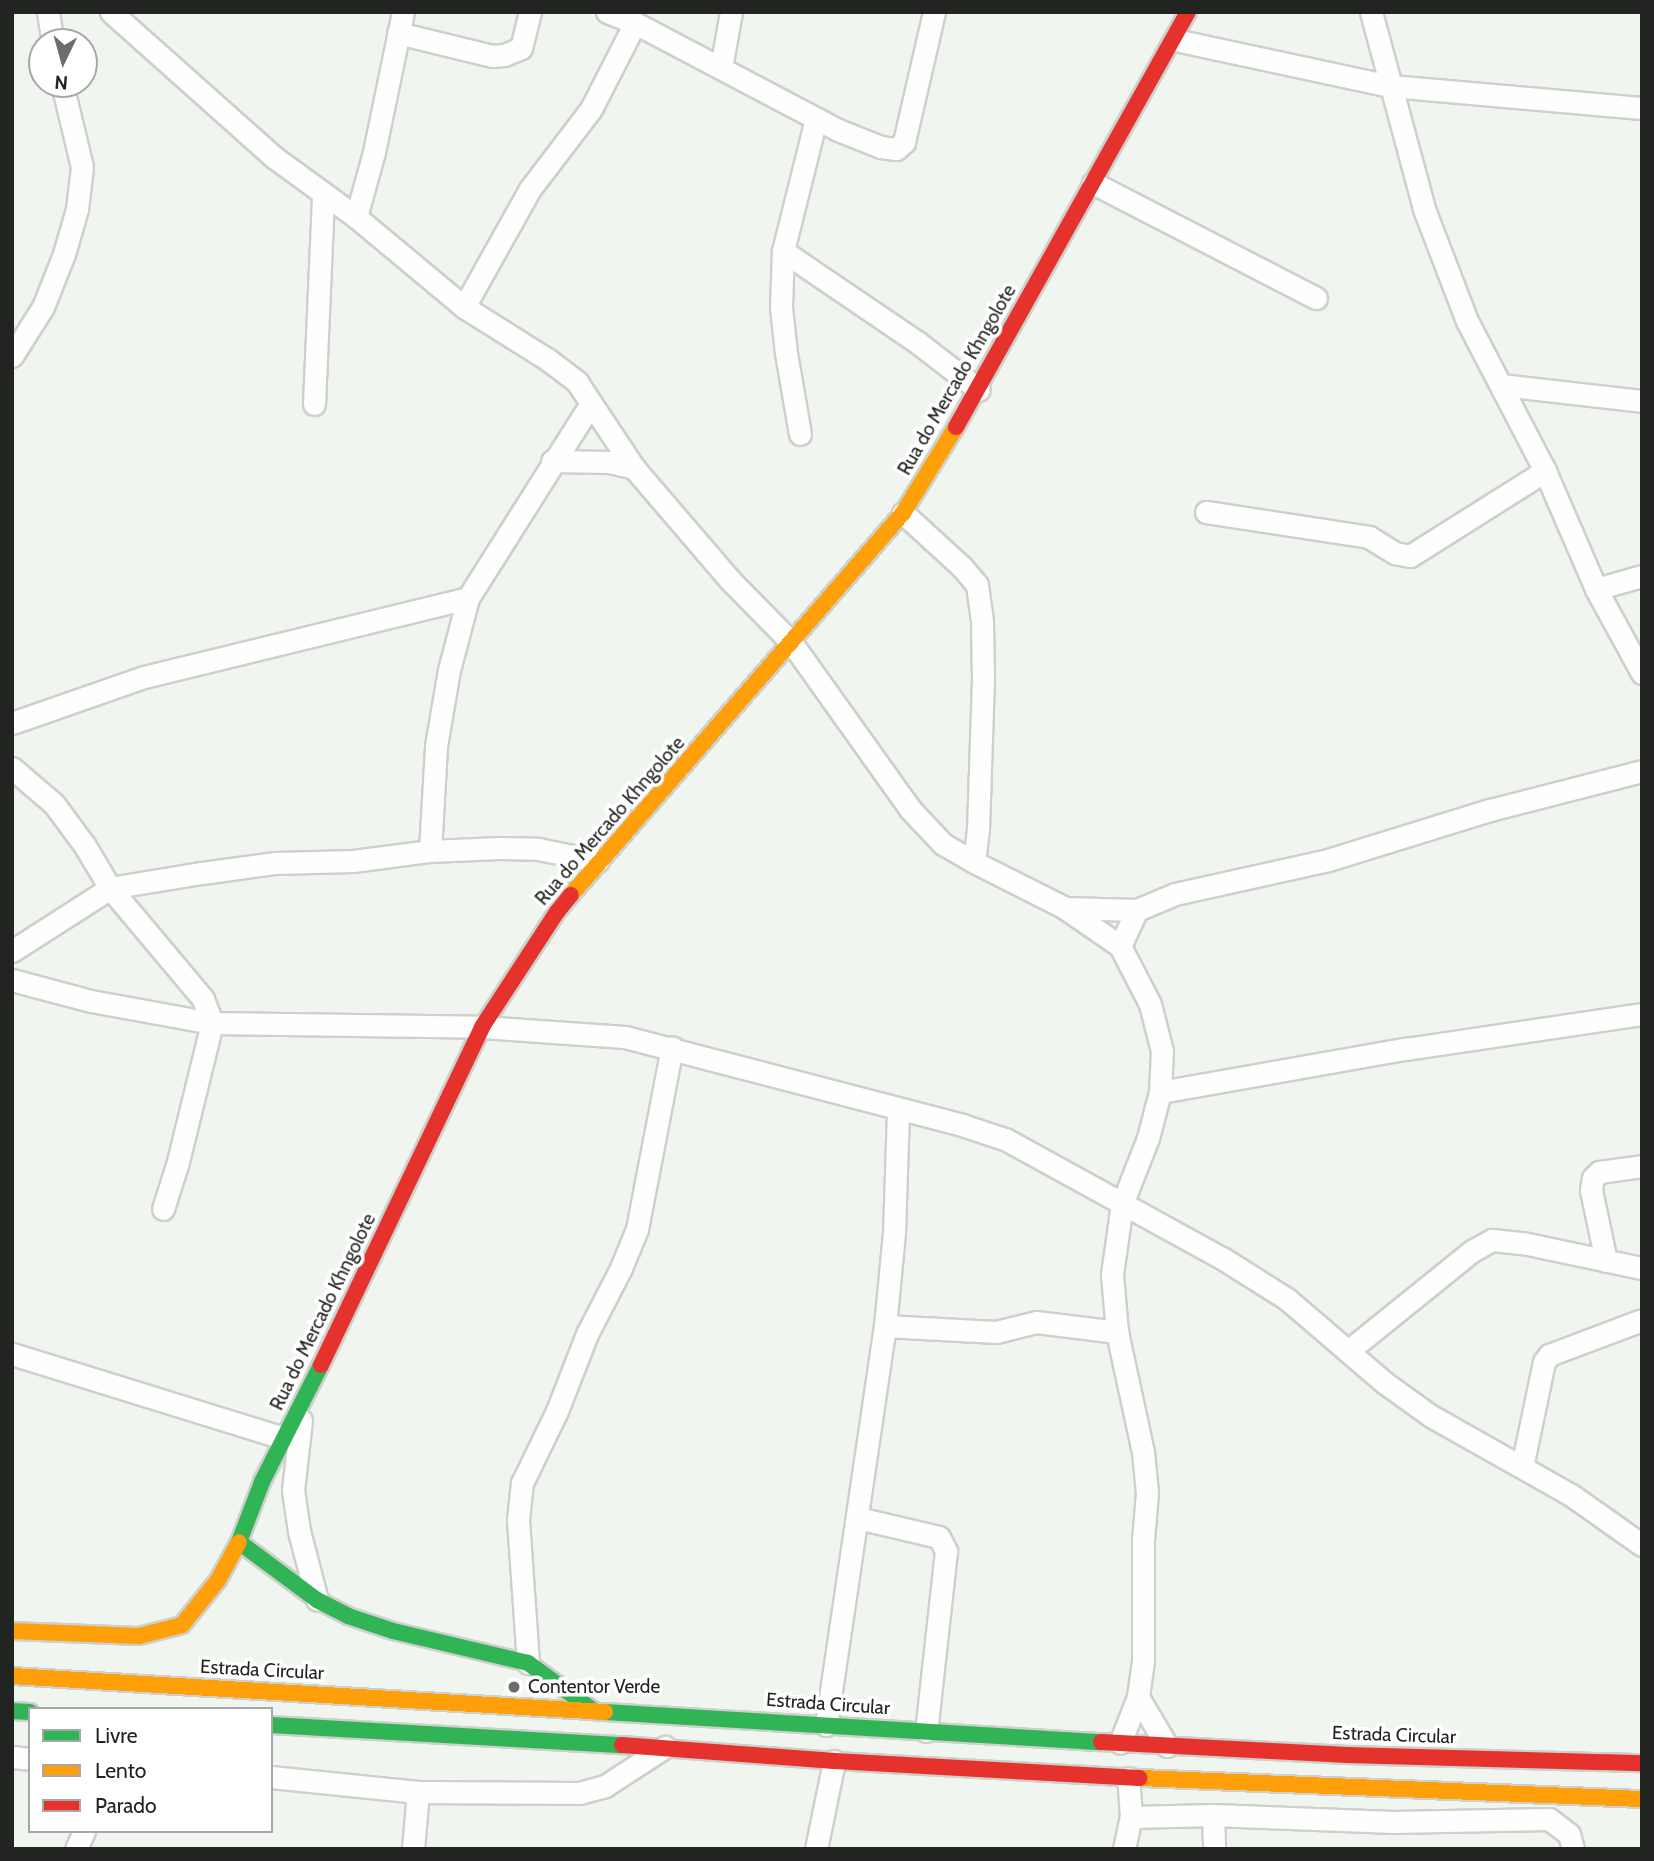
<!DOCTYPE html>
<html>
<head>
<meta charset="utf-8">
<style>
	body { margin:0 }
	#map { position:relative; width:1654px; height:1861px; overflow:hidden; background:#f1f5ef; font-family:Cabin,sans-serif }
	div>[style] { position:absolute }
	.roads { filter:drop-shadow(2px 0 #cdd0cb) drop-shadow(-2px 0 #cdd0cb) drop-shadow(0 2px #cdd0cb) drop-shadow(0 -2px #cdd0cb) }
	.street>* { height:21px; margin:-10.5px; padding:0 10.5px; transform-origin:10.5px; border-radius:10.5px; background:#fdfefd }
	.fast>* { height:16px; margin:-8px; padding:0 8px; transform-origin:8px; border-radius:8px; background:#30b455 }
	.slow>* { height:16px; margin:-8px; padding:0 8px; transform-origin:8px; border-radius:8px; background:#ff9f0a }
	.jam>* { height:16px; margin:-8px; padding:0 8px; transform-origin:8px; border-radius:8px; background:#e5322d }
	.dots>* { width:19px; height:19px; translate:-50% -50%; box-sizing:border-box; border:4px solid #fff; border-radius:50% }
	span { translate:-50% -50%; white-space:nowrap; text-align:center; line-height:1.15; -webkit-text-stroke:7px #fff; paint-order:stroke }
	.street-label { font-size:19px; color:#212420 }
	.poi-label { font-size:19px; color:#212420 }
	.left { translate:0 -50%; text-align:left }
	.frame { position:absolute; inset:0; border:14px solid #212420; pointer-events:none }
	.legend { position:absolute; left:28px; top:1707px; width:245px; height:126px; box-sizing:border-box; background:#fff; border:2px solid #a6a7a6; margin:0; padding:9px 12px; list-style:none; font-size:21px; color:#212420 }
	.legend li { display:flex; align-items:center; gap:14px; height:35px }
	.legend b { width:35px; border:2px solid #a6a7a6 }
	.north { position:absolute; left:28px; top:28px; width:70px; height:70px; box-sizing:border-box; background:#fff; border:2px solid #a6a7a6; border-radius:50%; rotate:185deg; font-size:19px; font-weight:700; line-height:28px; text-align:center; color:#212420 }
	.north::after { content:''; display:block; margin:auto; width:24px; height:32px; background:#6a6d68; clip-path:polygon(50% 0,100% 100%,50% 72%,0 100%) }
</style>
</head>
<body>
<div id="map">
	<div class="roads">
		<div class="street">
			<div style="left:48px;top:12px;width:30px;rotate:81deg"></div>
			<div style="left:111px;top:12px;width:220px;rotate:41.7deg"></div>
			<div style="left:275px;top:158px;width:100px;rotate:36.1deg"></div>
			<div style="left:356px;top:217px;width:141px;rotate:39.8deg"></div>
			<div style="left:464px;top:307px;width:98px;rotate:32.1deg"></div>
			<div style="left:547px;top:359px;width:38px;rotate:37deg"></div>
			<div style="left:577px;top:382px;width:103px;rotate:56.5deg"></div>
			<div style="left:634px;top:468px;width:148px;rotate:49.4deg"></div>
			<div style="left:730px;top:580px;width:87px;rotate:45.5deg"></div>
			<div style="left:791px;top:642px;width:205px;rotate:54.5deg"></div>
			<div style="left:910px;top:809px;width:48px;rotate:46.7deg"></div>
			<div style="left:943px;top:844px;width:36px;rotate:30deg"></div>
			<div style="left:607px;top:12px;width:30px;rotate:21deg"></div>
			<div style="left:635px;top:23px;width:229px;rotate:27.8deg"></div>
			<div style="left:838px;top:130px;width:46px;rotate:21.6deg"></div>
			<div style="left:881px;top:147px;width:15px;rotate:8deg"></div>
			<div style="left:896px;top:149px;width:11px;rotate:-41deg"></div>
			<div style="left:904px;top:142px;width:133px;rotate:-77deg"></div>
			<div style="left:1371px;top:12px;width:204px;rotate:74.9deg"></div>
			<div style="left:1424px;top:209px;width:120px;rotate:69deg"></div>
			<div style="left:1467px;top:321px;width:169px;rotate:62.5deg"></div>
			<div style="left:1545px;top:471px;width:129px;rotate:66.6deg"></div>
			<div style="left:1596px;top:589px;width:96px;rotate:61.3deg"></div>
			<div style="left:398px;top:33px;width:97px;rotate:13.7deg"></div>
			<div style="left:492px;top:56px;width:12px;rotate:-5deg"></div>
			<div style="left:504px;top:55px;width:18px;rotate:-22deg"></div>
			<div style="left:521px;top:48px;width:37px;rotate:-76deg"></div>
			<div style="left:1175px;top:40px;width:220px;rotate:12.1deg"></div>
			<div style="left:1390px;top:86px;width:253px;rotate:5deg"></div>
			<div style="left:721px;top:68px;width:57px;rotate:-79.9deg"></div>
			<div style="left:1093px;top:183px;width:251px;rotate:27.3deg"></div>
			<div style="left:356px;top:217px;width:67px;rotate:-74.5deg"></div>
			<div style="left:374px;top:152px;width:143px;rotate:-78.3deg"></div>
			<div style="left:783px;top:251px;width:162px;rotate:34.2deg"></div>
			<div style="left:917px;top:342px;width:78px;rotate:37.7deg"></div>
			<div style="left:464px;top:307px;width:135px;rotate:-60.8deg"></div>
			<div style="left:530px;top:189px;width:101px;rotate:-52.7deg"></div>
			<div style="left:591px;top:109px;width:97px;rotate:-62.9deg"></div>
			<div style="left:12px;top:356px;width:58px;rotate:-57.7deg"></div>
			<div style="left:43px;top:307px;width:57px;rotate:-68.4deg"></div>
			<div style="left:64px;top:254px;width:47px;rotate:-73.9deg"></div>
			<div style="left:77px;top:209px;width:42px;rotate:-83.2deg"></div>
			<div style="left:82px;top:167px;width:85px;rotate:-103.5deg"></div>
			<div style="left:1502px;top:385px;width:141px;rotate:6.5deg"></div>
			<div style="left:314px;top:404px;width:210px;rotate:-87.5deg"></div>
			<div style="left:800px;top:434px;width:82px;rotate:-99.8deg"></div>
			<div style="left:786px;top:353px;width:46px;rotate:-96.2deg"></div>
			<div style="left:781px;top:307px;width:56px;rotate:-88deg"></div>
			<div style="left:783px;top:251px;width:136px;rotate:-76deg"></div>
			<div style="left:552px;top:461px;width:57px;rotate:1deg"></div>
			<div style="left:609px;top:462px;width:26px;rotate:13deg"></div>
			<div style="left:1206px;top:512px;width:165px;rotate:8.7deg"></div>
			<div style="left:1369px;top:537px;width:31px;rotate:32deg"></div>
			<div style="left:1395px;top:553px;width:15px;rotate:11deg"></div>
			<div style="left:1410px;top:556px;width:160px;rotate:-32.2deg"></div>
			<div style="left:903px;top:513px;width:80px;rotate:42.5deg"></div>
			<div style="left:962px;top:567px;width:23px;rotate:50deg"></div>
			<div style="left:977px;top:585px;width:37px;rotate:82deg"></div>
			<div style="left:982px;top:622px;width:57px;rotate:89deg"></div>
			<div style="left:983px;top:679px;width:150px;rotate:91.9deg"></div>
			<div style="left:978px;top:829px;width:33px;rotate:97deg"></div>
			<div style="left:974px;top:862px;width:102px;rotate:26.8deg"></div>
			<div style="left:1065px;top:908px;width:67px;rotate:34.6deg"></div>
			<div style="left:1120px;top:946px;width:65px;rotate:62.7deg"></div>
			<div style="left:1150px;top:1004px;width:49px;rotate:75.7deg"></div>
			<div style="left:1162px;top:1051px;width:41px;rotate:92.8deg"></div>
			<div style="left:1160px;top:1092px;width:48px;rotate:104.6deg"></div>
			<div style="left:1148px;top:1138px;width:71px;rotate:111.5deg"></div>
			<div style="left:1122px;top:1204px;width:71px;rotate:98.1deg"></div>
			<div style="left:1112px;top:1274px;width:58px;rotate:85.1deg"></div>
			<div style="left:1117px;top:1332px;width:123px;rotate:77.8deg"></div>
			<div style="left:1143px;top:1452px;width:41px;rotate:84.4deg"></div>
			<div style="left:1147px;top:1493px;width:47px;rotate:94.9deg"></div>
			<div style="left:1143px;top:1540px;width:121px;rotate:90deg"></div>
			<div style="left:1143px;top:1661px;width:36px;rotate:98deg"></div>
			<div style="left:1138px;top:1697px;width:49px;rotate:111.4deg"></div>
			<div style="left:1596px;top:589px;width:48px;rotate:-15.8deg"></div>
			<div style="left:12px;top:723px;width:140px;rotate:-19.2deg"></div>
			<div style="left:144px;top:677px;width:333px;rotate:-13.7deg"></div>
			<div style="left:12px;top:768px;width:55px;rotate:40.6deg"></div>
			<div style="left:54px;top:804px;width:52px;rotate:53.6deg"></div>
			<div style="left:85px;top:846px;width:49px;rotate:59.2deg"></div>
			<div style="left:110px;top:888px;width:145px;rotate:50deg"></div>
			<div style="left:203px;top:999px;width:26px;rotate:69deg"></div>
			<div style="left:212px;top:1023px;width:146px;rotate:103.8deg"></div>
			<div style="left:177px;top:1165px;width:46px;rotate:107.7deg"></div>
			<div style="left:430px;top:851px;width:105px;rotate:-86.7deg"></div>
			<div style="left:436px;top:746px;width:77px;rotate:-80.3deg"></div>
			<div style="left:449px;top:670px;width:74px;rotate:-75.2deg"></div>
			<div style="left:468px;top:598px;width:228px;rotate:-57.7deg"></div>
			<div style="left:1065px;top:908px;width:72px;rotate:1.6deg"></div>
			<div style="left:1137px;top:910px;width:41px;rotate:-22.8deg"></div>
			<div style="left:1175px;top:894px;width:157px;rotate:-12.5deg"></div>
			<div style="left:1328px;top:860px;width:170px;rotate:-17.2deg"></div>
			<div style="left:1490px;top:810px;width:157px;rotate:-14.4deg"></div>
			<div style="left:1120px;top:946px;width:40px;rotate:-65deg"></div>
			<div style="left:12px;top:951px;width:117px;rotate:-32.7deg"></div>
			<div style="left:110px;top:888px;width:93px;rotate:-9.3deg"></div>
			<div style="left:202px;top:873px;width:74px;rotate:-7.8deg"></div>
			<div style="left:275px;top:863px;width:78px;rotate:-1.5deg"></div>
			<div style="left:353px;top:861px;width:78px;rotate:-7.4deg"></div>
			<div style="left:430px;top:851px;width:69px;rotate:-2.5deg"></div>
			<div style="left:499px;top:848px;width:39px;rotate:1deg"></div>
			<div style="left:538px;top:849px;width:61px;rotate:11.3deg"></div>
			<div style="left:12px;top:980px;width:82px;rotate:14.9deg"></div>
			<div style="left:91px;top:1001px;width:123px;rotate:10.3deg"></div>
			<div style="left:212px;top:1023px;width:270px;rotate:0.8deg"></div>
			<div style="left:482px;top:1027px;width:143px;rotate:4deg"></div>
			<div style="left:625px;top:1037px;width:348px;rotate:14.6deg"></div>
			<div style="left:962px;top:1125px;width:47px;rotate:18.4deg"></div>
			<div style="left:1007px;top:1140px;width:245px;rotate:28.8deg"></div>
			<div style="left:1222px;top:1258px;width:77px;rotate:32.2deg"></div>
			<div style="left:1287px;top:1299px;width:129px;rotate:40.6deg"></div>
			<div style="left:1385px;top:1383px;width:57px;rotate:35.7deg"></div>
			<div style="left:1431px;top:1416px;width:161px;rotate:29.4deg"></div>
			<div style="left:1571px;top:1495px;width:87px;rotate:35.2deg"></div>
			<div style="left:1160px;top:1092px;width:249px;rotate:-10deg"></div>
			<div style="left:1405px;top:1049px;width:240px;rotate:-8.4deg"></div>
			<div style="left:1606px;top:1261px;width:73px;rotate:-101.9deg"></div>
			<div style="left:1591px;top:1190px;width:12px;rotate:-81deg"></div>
			<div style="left:1593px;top:1178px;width:8px;rotate:-45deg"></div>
			<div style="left:1599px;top:1172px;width:43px;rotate:-7.9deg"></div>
			<div style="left:885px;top:1326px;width:111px;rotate:3.1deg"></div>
			<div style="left:996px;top:1332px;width:41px;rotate:-14deg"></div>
			<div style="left:1036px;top:1322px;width:82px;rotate:7deg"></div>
			<div style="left:1348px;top:1351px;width:159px;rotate:-38.9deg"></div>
			<div style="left:1472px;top:1251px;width:23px;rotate:-29deg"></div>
			<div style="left:1492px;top:1240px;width:31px;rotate:6deg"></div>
			<div style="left:1523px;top:1243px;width:122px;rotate:11.9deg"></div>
			<div style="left:12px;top:1354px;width:285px;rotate:17.2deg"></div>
			<div style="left:301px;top:1420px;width:70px;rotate:96.5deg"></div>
			<div style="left:293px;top:1490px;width:41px;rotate:81.7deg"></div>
			<div style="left:299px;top:1531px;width:71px;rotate:75.4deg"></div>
			<div style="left:1522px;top:1467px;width:107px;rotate:-78.2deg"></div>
			<div style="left:1544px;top:1362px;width:9px;rotate:-54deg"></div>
			<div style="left:1549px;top:1355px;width:99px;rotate:-20.6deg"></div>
			<div style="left:858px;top:1518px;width:83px;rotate:13.2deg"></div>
			<div style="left:939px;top:1537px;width:16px;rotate:63deg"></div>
			<div style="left:946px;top:1551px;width:181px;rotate:96.3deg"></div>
			<div style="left:528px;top:1663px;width:143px;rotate:-94deg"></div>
			<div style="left:518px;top:1520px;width:37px;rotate:-84deg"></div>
			<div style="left:522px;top:1483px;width:80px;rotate:-64.1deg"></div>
			<div style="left:557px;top:1411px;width:83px;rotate:-68.7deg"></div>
			<div style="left:587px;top:1334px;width:74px;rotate:-62.7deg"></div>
			<div style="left:621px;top:1268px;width:42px;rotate:-67.7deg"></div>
			<div style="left:637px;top:1229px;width:185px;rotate:-79.1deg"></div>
			<div style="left:1138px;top:1697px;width:57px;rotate:59.4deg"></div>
			<div style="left:826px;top:1725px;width:403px;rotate:-81.6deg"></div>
			<div style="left:885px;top:1326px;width:94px;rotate:-84.5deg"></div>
			<div style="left:894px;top:1232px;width:122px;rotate:-88.1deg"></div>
			<div style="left:12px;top:1757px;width:18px;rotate:6deg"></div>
			<div style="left:271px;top:1777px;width:148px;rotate:5.8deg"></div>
			<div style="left:418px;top:1792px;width:161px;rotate:0.4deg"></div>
			<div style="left:579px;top:1793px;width:27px;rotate:-15deg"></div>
			<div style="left:605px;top:1786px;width:72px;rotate:-33deg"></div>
			<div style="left:1213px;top:1815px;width:34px;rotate:88deg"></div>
			<div style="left:1131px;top:1817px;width:82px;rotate:-1.4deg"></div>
			<div style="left:1213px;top:1815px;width:180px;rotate:2.2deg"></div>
			<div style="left:1393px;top:1822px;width:156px;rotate:-1.1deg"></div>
			<div style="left:1549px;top:1819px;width:25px;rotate:37deg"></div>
			<div style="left:1569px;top:1834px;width:16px;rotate:75deg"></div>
			<div style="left:76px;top:1849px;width:20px;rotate:-66deg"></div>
			<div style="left:413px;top:1849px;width:57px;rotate:-85deg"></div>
			<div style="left:816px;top:1849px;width:90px;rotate:-78.4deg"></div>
			<div style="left:1124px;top:1849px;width:33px;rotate:-78deg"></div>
			<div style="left:1131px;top:1817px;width:39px;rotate:-94deg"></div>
		</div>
		<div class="fast">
			<div style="left:321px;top:1365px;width:131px;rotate:116.8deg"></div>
			<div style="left:262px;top:1482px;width:64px;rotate:111deg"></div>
			<div style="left:239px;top:1542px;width:97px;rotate:36.6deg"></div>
			<div style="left:317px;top:1600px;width:35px;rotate:27deg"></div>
			<div style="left:348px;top:1616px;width:47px;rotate:18.4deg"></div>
			<div style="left:393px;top:1631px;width:139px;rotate:13.3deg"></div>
			<div style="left:528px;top:1663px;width:82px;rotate:36deg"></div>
			<div style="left:12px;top:1711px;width:18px;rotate:3deg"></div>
			<div style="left:605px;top:1712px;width:497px;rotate:3.5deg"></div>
			<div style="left:271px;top:1725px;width:352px;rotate:3.3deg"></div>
		</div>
		<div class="slow">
			<div style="left:571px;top:895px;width:506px;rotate:-49.01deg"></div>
			<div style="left:903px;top:513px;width:101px;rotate:-58.4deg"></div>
			<div style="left:12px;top:1631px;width:127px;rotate:2.3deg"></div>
			<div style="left:139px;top:1636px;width:44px;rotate:-14.3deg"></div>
			<div style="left:182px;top:1625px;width:58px;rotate:-51.3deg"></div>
			<div style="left:218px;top:1580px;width:43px;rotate:-61.1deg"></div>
			<div style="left:12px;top:1676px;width:594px;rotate:3.47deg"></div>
			<div style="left:1140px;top:1778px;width:502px;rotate:2.4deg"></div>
		</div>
		<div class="jam">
			<div style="left:956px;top:427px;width:475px;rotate:-60.8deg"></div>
			<div style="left:321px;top:1365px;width:374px;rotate:-64.5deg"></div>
			<div style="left:482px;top:1027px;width:137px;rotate:-56.9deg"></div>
			<div style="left:557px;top:912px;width:22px;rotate:-51deg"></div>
			<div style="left:1101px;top:1742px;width:247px;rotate:3deg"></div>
			<div style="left:1348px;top:1755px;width:294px;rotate:1.6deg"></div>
			<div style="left:622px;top:1745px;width:213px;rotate:4.3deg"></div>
			<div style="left:834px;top:1761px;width:306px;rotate:3.2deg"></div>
		</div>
	</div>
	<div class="dots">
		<div style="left:514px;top:1687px;background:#6a6d68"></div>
	</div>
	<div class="street-label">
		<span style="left:957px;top:380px;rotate:-60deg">Rua do Mercado Khngolote</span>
		<span style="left:610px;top:821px;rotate:-49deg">Rua do Mercado Khngolote</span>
		<span style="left:323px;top:1312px;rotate:-64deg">Rua do Mercado Khngolote</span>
		<span style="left:262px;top:1670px;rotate:3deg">Estrada Circular</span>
		<span style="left:828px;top:1704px;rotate:4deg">Estrada Circular</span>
		<span style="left:1394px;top:1735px;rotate:2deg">Estrada Circular</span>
	</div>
	<div class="poi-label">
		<span class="left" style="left:528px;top:1687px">Contentor Verde</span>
	</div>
	<div class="frame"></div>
	<ul class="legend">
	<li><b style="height:9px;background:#30b455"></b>Livre</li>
	<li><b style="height:9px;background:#ff9f0a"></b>Lento</li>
	<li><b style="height:9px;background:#e5322d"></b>Parado</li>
	</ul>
	<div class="north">N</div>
</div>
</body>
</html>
